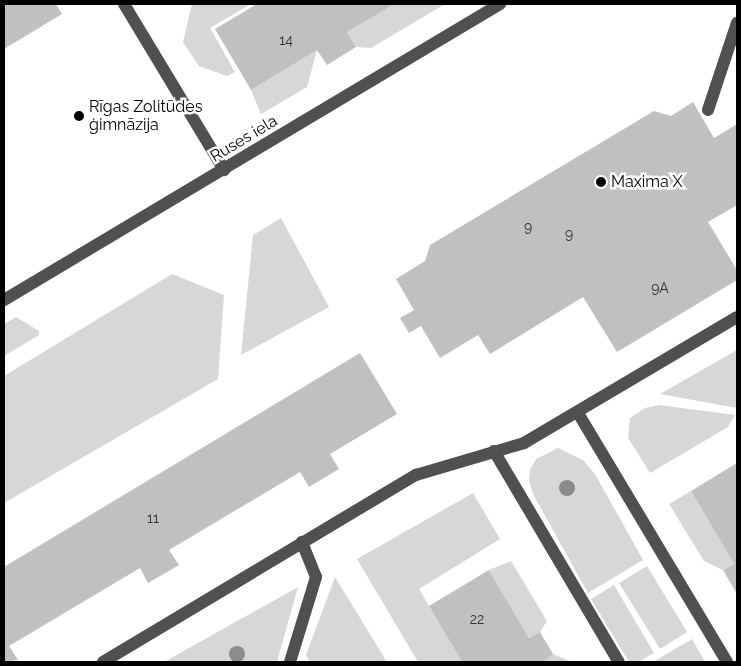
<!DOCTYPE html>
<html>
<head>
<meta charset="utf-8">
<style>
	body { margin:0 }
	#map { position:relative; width:741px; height:666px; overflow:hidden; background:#fff; font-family:Raleway,sans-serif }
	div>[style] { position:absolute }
	.green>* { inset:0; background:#d7d7d7 }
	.building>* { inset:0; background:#c0c0c0 }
	.minor>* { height:12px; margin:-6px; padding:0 6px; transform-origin:6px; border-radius:6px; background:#505050 }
	.trees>* { width:16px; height:16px; margin:-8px; border-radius:50%; background:#8c8c8c }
	.dots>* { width:14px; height:14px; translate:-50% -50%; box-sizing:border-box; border:2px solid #fff; border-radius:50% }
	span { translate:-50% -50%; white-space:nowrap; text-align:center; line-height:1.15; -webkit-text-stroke:5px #fff; paint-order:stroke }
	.number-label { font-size:14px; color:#303030 }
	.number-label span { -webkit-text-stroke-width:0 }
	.poi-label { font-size:16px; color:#000 }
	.left { translate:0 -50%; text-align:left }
	.street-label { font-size:16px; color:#000 }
	.frame { position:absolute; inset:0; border:5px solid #000; pointer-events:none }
</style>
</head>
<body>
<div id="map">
	<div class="green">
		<div style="clip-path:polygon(192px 4px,251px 4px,210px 28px,235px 72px,227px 76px,199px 66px,183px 42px)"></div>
		<div style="clip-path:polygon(395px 4px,445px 4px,371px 48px,356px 47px,347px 32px)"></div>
		<div style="clip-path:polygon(317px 50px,307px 87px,261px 114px,251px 90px)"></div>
		<div style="clip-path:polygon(281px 218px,329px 307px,241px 355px,253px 235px)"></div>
		<div style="clip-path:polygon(172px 274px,224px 295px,218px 379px,4px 503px,4px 376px)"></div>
		<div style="clip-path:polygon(16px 317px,39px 331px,39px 335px,4px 356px,4px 324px)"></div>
		<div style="clip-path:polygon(737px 350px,737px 408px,660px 394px)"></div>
		<div style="clip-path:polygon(659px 405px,735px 415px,728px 427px,650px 473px,628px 438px,630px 418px,645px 408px)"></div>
		<div style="clip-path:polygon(558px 448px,583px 460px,595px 474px,643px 560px,588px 593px,534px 496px,529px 482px,530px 470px,536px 459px)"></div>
		<div style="clip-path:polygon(691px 491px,734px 564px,723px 570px,704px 561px,669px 504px)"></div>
		<div style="clip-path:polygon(473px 493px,500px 539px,419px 589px,462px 662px,418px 662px,357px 559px)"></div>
		<div style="clip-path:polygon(511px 561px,547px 621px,540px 632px,529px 638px,489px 570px)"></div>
		<div style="clip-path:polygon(647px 566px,687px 632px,660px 649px,619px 583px)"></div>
		<div style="clip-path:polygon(335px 577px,387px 662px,310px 662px,306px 655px)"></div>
		<div style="clip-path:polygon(614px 585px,654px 653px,638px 662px,629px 662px,591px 599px)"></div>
		<div style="clip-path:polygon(298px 587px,277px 662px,164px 662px)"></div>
		<div style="clip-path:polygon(692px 639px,705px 662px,653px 662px)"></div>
		<div style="clip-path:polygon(553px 654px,572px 662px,544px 662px)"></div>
	</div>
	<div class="building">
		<div style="clip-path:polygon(4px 4px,56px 4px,62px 14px,4px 49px)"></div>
		<div style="clip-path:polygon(257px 4px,395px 4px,347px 32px,356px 47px,327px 65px,317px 50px,251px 90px,215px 29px)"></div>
		<div style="clip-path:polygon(693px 102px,714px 138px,737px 124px,737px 205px,708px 222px,737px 270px,737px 280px,617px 352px,583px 297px,490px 354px,478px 335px,440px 358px,421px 326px,409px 333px,400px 318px,414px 310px,396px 279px,425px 261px,430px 245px,654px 111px,671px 116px)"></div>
		<div style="clip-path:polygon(360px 353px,397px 414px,330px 454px,339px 469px,309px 487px,300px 472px,169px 550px,179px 565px,148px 583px,140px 568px,9px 646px,18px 660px,4px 662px,4px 567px)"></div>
		<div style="clip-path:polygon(737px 463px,737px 594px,723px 570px,734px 564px,691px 491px)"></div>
		<div style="clip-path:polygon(489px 570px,529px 638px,540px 632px,553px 654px,544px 662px,462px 662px,429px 606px)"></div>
	</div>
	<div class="minor">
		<div style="left:124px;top:4px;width:194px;rotate:58.9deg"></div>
		<div style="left:708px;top:110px;width:92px;rotate:-71.6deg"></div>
		<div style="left:4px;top:300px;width:578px;rotate:-30.83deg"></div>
		<div style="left:578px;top:413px;width:290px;rotate:59.1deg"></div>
		<div style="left:494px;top:451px;width:245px;rotate:59.4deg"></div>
		<div style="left:103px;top:662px;width:365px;rotate:-30.9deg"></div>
		<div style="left:416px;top:475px;width:113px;rotate:-16.5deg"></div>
		<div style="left:524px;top:443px;width:247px;rotate:-30.6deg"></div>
		<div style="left:290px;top:662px;width:89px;rotate:-73deg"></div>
		<div style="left:316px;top:577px;width:38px;rotate:-112deg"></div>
	</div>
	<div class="trees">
		<div style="left:567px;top:488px"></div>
		<div style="left:237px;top:654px"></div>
	</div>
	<div class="dots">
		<div style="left:79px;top:116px;background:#000"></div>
		<div style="left:601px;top:182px;background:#000"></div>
	</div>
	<div class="number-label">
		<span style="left:286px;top:40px">14</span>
		<span style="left:528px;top:227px">9</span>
		<span style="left:569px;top:234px">9</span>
		<span style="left:660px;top:288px">9A</span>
		<span style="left:153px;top:518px">11</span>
		<span style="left:477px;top:619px">22</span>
	</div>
	<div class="poi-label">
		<span class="left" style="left:89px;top:116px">Rīgas Zolitūdes<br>ģimnāzija</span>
		<span class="left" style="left:611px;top:182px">Maxima X</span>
	</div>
	<div class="street-label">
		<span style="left:244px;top:139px;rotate:-31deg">Ruses iela</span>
	</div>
	<div class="frame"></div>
</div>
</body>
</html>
